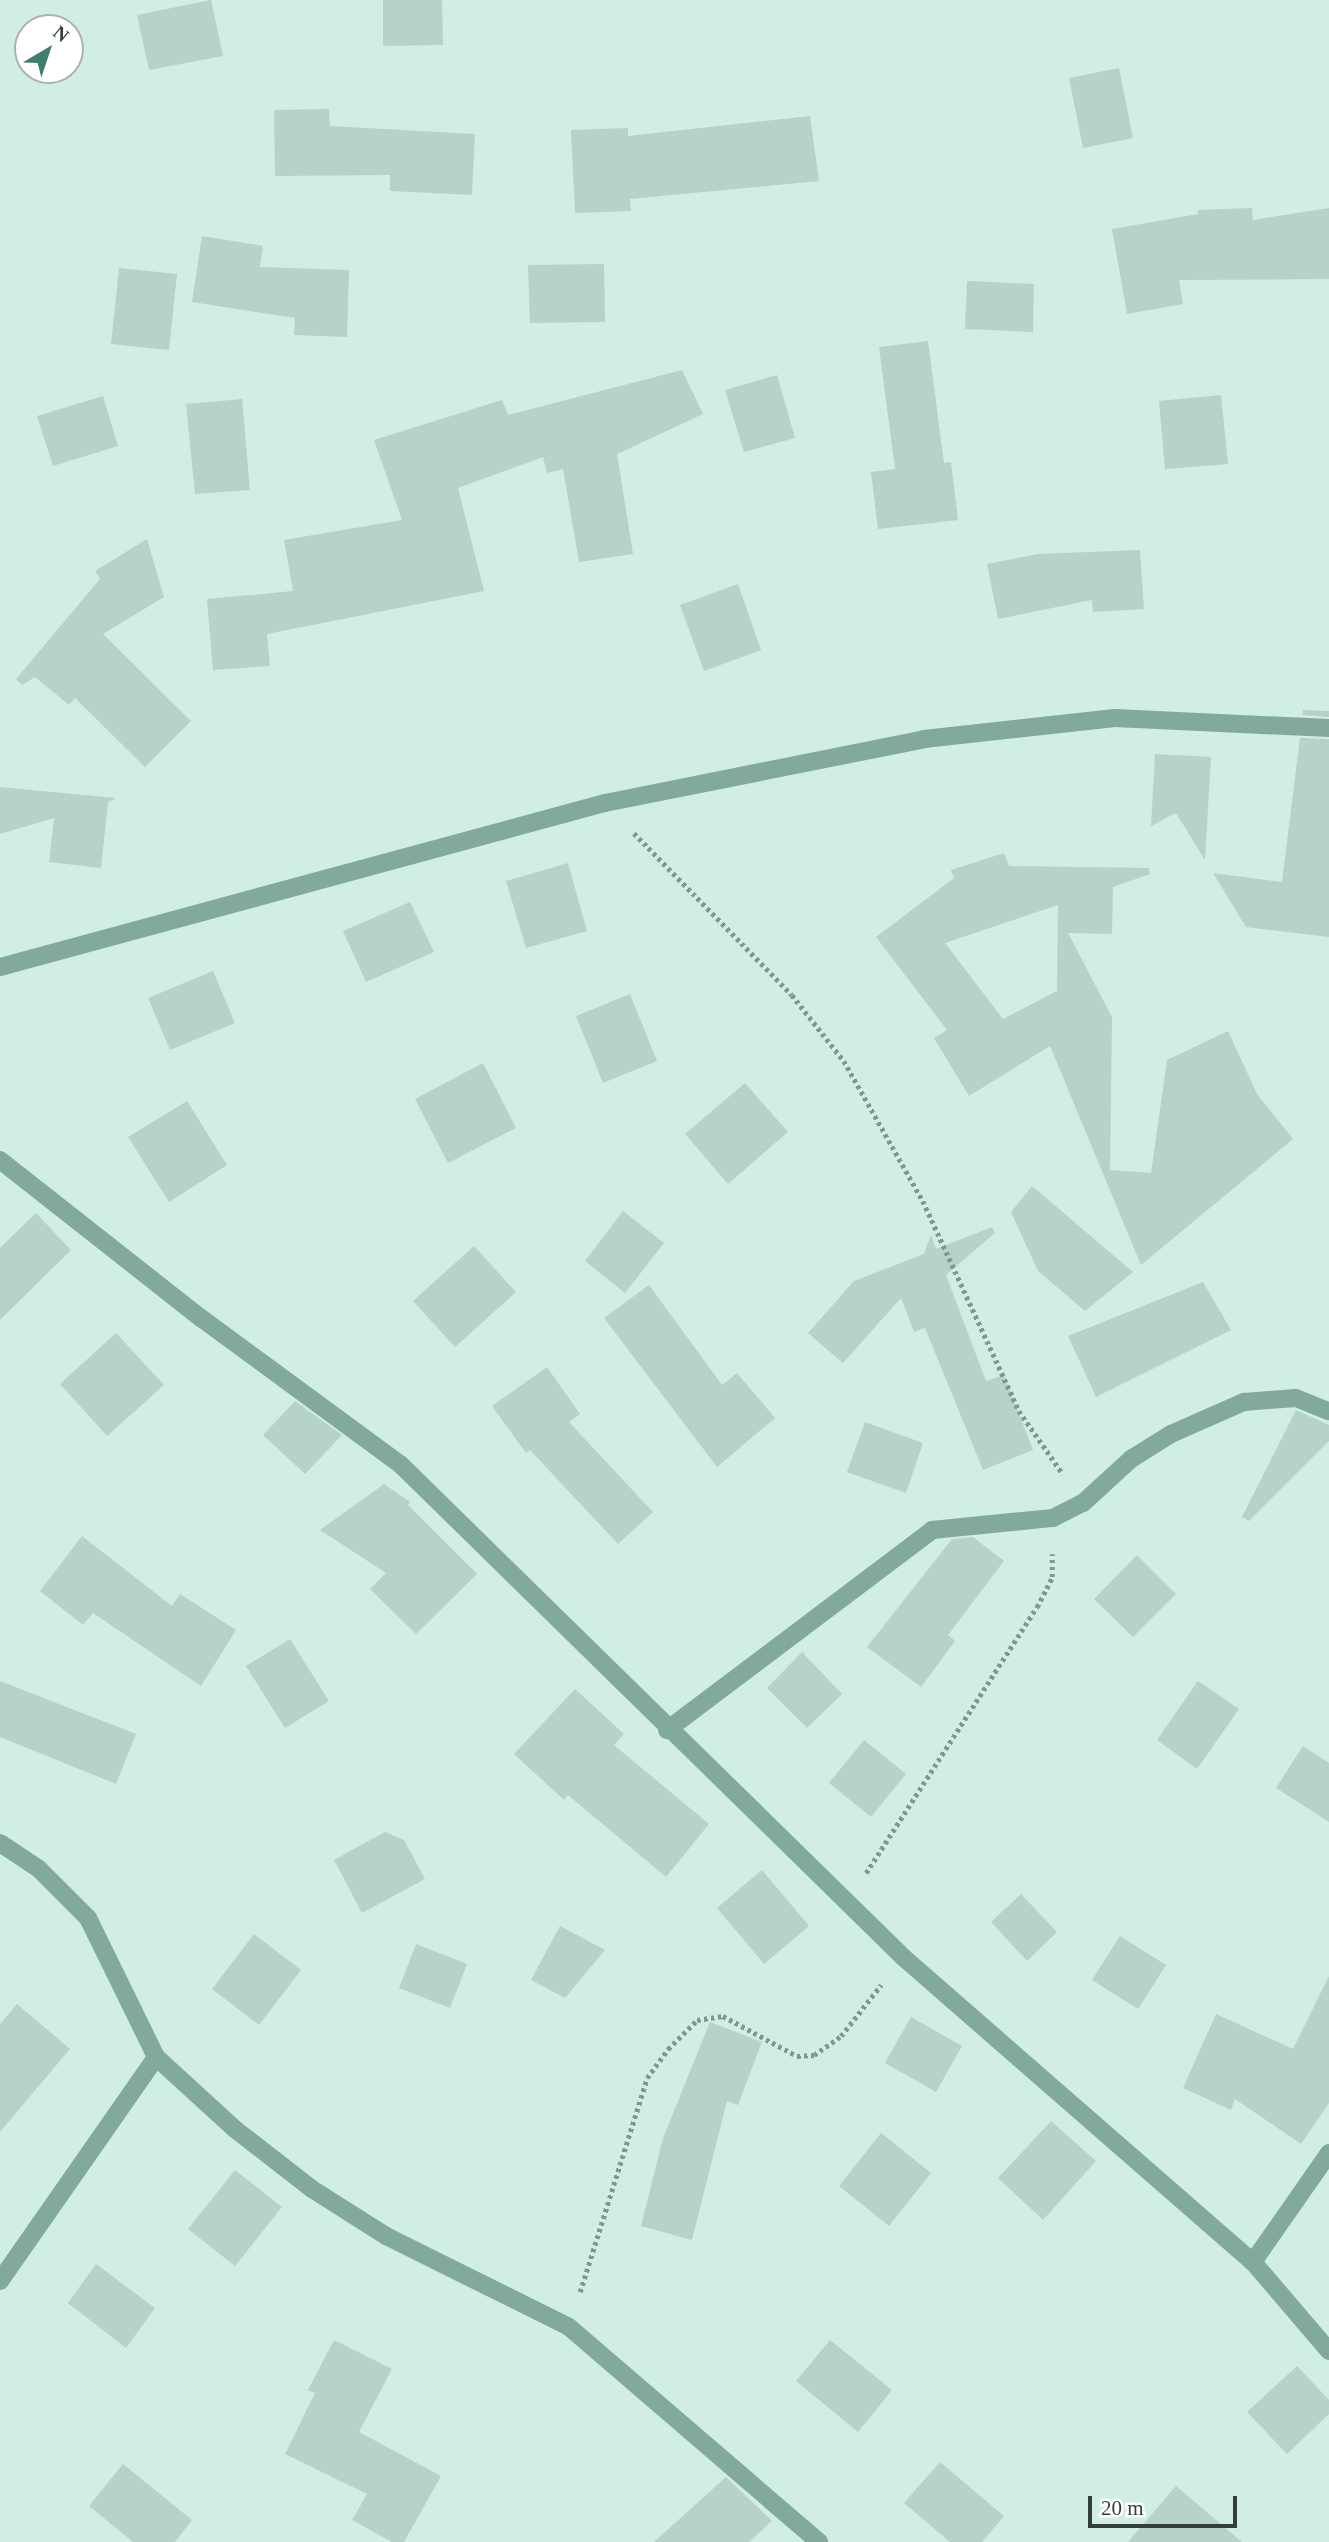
<!DOCTYPE html>
<html>
<head>
<meta charset="utf-8">
<style>
	body { margin:0 }
	#map { position:relative; width:1329px; height:2542px; overflow:hidden; background:#d0eee3; font-family:Georgia,serif }
	div>[style] { position:absolute }
	.building>* { inset:0; background:#b6d3c9 }
	.path>* { height:4.5px; margin-top:-2.25px; transform-origin:0; background:repeating-linear-gradient(90deg,#81968f 0 3.5px,transparent 0 7px) }
	.minor>* { height:18px; margin:-9px; padding:0 9px; transform-origin:9px; border-radius:9px; background:#82aa9c }
	span { translate:-50% -50%; white-space:nowrap; text-align:center; line-height:1.15; -webkit-text-stroke:7px #fff; paint-order:stroke }
	.north { position:absolute; left:14px; top:14px; width:70px; height:70px; box-sizing:border-box; background:#fff; border:2px solid #adb2b1; border-radius:50%; rotate:39deg; font-size:19px; font-weight:700; line-height:28px; text-align:center; color:#333f3b }
	.north::after { content:''; display:block; margin:auto; width:24px; height:32px; background:#3f7e6c; clip-path:polygon(50% 0,100% 100%,50% 72%,0 100%) }
	.scale { position:absolute; left:1088px; top:2496px; width:149px; height:32px; box-sizing:border-box; border:4px solid #333f3b; border-top:0; padding-left:9px; font-size:21px; line-height:24px; white-space:nowrap; color:#333f3b; -webkit-text-stroke:5px #fff; paint-order:stroke }
</style>
</head>
<body>
<div id="map">
	<div class="building">
		<div style="clip-path:polygon(211px 0,223px 56px,149px 70px,137px 15px)"></div>
		<div style="clip-path:polygon(383px 0,442px 0,443px 45px,383px 46px)"></div>
		<div style="clip-path:polygon(1119px 68px,1133px 138px,1083px 148px,1069px 78px)"></div>
		<div style="clip-path:polygon(329px 109px,330px 126px,475px 134px,472px 195px,390px 191px,390px 175px,275px 176px,274px 110px)"></div>
		<div style="clip-path:polygon(810px 116px,819px 181px,630px 199px,631px 211px,575px 213px,571px 130px,628px 128px,628px 136px)"></div>
		<div style="clip-path:polygon(1252px 208px,1253px 220px,1329px 208px,1329px 279px,1179px 280px,1183px 304px,1127px 314px,1112px 229px,1198px 214px,1198px 210px)"></div>
		<div style="clip-path:polygon(202px 236px,263px 246px,260px 267px,349px 270px,347px 337px,294px 335px,295px 318px,192px 302px)"></div>
		<div style="clip-path:polygon(604px 264px,605px 322px,530px 323px,528px 265px)"></div>
		<div style="clip-path:polygon(119px 268px,177px 274px,169px 350px,111px 344px)"></div>
		<div style="clip-path:polygon(967px 281px,1034px 284px,1033px 332px,965px 329px)"></div>
		<div style="clip-path:polygon(928px 341px,944px 463px,951px 462px,958px 520px,878px 529px,871px 472px,895px 469px,879px 347px)"></div>
		<div style="clip-path:polygon(682px 370px,703px 414px,617px 454px,633px 554px,579px 562px,563px 469px,547px 473px,543px 457px,458px 488px,484px 591px,267px 634px,270px 666px,213px 670px,207px 599px,293px 591px,284px 540px,402px 520px,374px 440px,502px 400px,508px 415px)"></div>
		<div style="clip-path:polygon(777px 375px,795px 438px,744px 452px,725px 390px)"></div>
		<div style="clip-path:polygon(1221px 395px,1228px 464px,1165px 469px,1159px 401px)"></div>
		<div style="clip-path:polygon(103px 396px,118px 446px,53px 466px,37px 416px)"></div>
		<div style="clip-path:polygon(242px 399px,250px 490px,195px 494px,186px 404px)"></div>
		<div style="clip-path:polygon(147px 539px,164px 597px,103px 634px,191px 721px,145px 767px,75px 698px,69px 705px,35px 677px,22px 685px,16px 679px,100px 579px,95px 571px)"></div>
		<div style="clip-path:polygon(1140px 550px,1144px 609px,1093px 612px,1092px 600px,998px 619px,987px 564px,1038px 554px)"></div>
		<div style="clip-path:polygon(738px 584px,761px 650px,704px 671px,680px 605px)"></div>
		<div style="clip-path:polygon(1303px 710px,1329px 711px,1329px 717px,1303px 715px)"></div>
		<div style="clip-path:polygon(1300px 738px,1329px 739px,1329px 937px,1246px 927px,1213px 873px,1282px 882px)"></div>
		<div style="clip-path:polygon(1155px 754px,1211px 757px,1205px 860px,1176px 813px,1151px 826px)"></div>
		<div style="clip-path:polygon(0 787px,116px 798px,108px 802px,101px 868px,49px 862px,54px 818px,0 834px)"></div>
		<div style="clip-path:polygon(evenodd,1004px 853px,1009px 866px,1149px 868px,1150px 874px,1113px 887px,1112px 934px,1068px 933px,1112px 1017px,1110px 1170px,1151px 1173px,1167px 1060px,1228px 1031px,1257px 1094px,1293px 1139px,1141px 1265px,1050px 1046px,969px 1096px,934px 1038px,947px 1030px,876px 937px,954px 878px,951px 870px,1004px 853px,1058px 905px,1057px 991px,1003px 1019px,945px 943px,1058px 905px)"></div>
		<div style="clip-path:polygon(568px 863px,587px 931px,526px 948px,506px 881px)"></div>
		<div style="clip-path:polygon(410px 902px,434px 952px,366px 982px,343px 931px)"></div>
		<div style="clip-path:polygon(213px 971px,235px 1023px,170px 1050px,148px 998px)"></div>
		<div style="clip-path:polygon(630px 994px,657px 1061px,603px 1083px,576px 1016px)"></div>
		<div style="clip-path:polygon(483px 1063px,516px 1128px,448px 1163px,415px 1099px)"></div>
		<div style="clip-path:polygon(745px 1083px,788px 1132px,728px 1184px,685px 1134px)"></div>
		<div style="clip-path:polygon(187px 1101px,227px 1165px,169px 1202px,128px 1137px)"></div>
		<div style="clip-path:polygon(1032px 1186px,1133px 1272px,1085px 1311px,1038px 1271px,1011px 1212px)"></div>
		<div style="clip-path:polygon(623px 1211px,664px 1243px,625px 1293px,585px 1261px)"></div>
		<div style="clip-path:polygon(36px 1213px,71px 1250px,0 1320px,0 1248px)"></div>
		<div style="clip-path:polygon(992px 1227px,995px 1233px,946px 1275px,986px 1381px,1004px 1375px,1033px 1450px,983px 1470px,925px 1328px,914px 1332px,901px 1298px,843px 1363px,808px 1333px,854px 1281px,924px 1254px,931px 1235px,936px 1249px)"></div>
		<div style="clip-path:polygon(474px 1246px,516px 1292px,455px 1347px,413px 1301px)"></div>
		<div style="clip-path:polygon(1203px 1282px,1231px 1330px,1096px 1397px,1068px 1336px)"></div>
		<div style="clip-path:polygon(649px 1285px,722px 1385px,737px 1373px,775px 1418px,717px 1467px,604px 1318px)"></div>
		<div style="clip-path:polygon(116px 1333px,164px 1385px,107px 1436px,60px 1384px)"></div>
		<div style="clip-path:polygon(547px 1367px,580px 1414px,569px 1422px,653px 1512px,618px 1544px,530px 1450px,526px 1453px,492px 1406px)"></div>
		<div style="clip-path:polygon(295px 1401px,342px 1435px,305px 1474px,263px 1435px)"></div>
		<div style="clip-path:polygon(1296px 1410px,1329px 1425px,1329px 1441px,1249px 1521px,1242px 1517px)"></div>
		<div style="clip-path:polygon(865px 1422px,923px 1443px,906px 1493px,847px 1472px)"></div>
		<div style="clip-path:polygon(384px 1484px,410px 1502px,408px 1505px,477px 1574px,416px 1634px,370px 1589px,386px 1573px,320px 1530px)"></div>
		<div style="clip-path:polygon(82px 1536px,172px 1606px,180px 1594px,236px 1630px,201px 1686px,93px 1613px,83px 1625px,40px 1591px)"></div>
		<div style="clip-path:polygon(973px 1537px,1004px 1561px,948px 1635px,955px 1641px,921px 1687px,867px 1647px,952px 1539px)"></div>
		<div style="clip-path:polygon(1137px 1555px,1176px 1594px,1133px 1637px,1094px 1599px)"></div>
		<div style="clip-path:polygon(290px 1639px,329px 1701px,285px 1728px,246px 1666px)"></div>
		<div style="clip-path:polygon(802px 1652px,842px 1694px,807px 1728px,767px 1688px)"></div>
		<div style="clip-path:polygon(0 1681px,136px 1734px,116px 1784px,0 1737px)"></div>
		<div style="clip-path:polygon(1198px 1681px,1239px 1709px,1197px 1769px,1157px 1740px)"></div>
		<div style="clip-path:polygon(575px 1689px,624px 1734px,614px 1745px,709px 1824px,666px 1877px,568px 1795px,564px 1800px,514px 1754px)"></div>
		<div style="clip-path:polygon(864px 1740px,906px 1774px,871px 1817px,829px 1783px)"></div>
		<div style="clip-path:polygon(1303px 1746px,1329px 1763px,1329px 1822px,1276px 1788px)"></div>
		<div style="clip-path:polygon(385px 1832px,404px 1840px,425px 1879px,362px 1913px,334px 1860px)"></div>
		<div style="clip-path:polygon(762px 1870px,809px 1926px,764px 1964px,717px 1908px)"></div>
		<div style="clip-path:polygon(1021px 1894px,1057px 1932px,1027px 1961px,991px 1922px)"></div>
		<div style="clip-path:polygon(560px 1926px,605px 1950px,565px 1998px,531px 1980px)"></div>
		<div style="clip-path:polygon(254px 1934px,301px 1970px,259px 2025px,212px 1989px)"></div>
		<div style="clip-path:polygon(1120px 1936px,1166px 1965px,1138px 2009px,1092px 1980px)"></div>
		<div style="clip-path:polygon(416px 1944px,467px 1964px,450px 2008px,399px 1988px)"></div>
		<div style="clip-path:polygon(1329px 1976px,1329px 2103px,1301px 2144px,1235px 2099px,1231px 2110px,1183px 2088px,1216px 2014px,1293px 2049px)"></div>
		<div style="clip-path:polygon(17px 2004px,70px 2049px,0 2132px,0 2024px)"></div>
		<div style="clip-path:polygon(911px 2017px,962px 2046px,936px 2092px,885px 2063px)"></div>
		<div style="clip-path:polygon(710px 2022px,762px 2042px,738px 2105px,727px 2101px,692px 2240px,641px 2226px,663px 2138px)"></div>
		<div style="clip-path:polygon(1051px 2121px,1096px 2161px,1043px 2220px,998px 2178px)"></div>
		<div style="clip-path:polygon(881px 2133px,931px 2173px,889px 2226px,839px 2186px)"></div>
		<div style="clip-path:polygon(235px 2170px,282px 2207px,235px 2266px,188px 2229px)"></div>
		<div style="clip-path:polygon(96px 2264px,155px 2308px,126px 2348px,68px 2303px)"></div>
		<div style="clip-path:polygon(334px 2340px,392px 2369px,359px 2432px,441px 2476px,404px 2542px,392px 2542px,352px 2520px,367px 2494px,285px 2454px,315px 2393px,308px 2390px)"></div>
		<div style="clip-path:polygon(830px 2340px,892px 2390px,858px 2432px,796px 2381px)"></div>
		<div style="clip-path:polygon(1297px 2366px,1329px 2400px,1329px 2414px,1287px 2454px,1247px 2412px)"></div>
		<div style="clip-path:polygon(940px 2462px,1004px 2516px,982px 2542px,950px 2542px,904px 2503px)"></div>
		<div style="clip-path:polygon(123px 2464px,192px 2520px,175px 2542px,133px 2542px,89px 2506px)"></div>
		<div style="clip-path:polygon(726px 2477px,772px 2521px,749px 2542px,654px 2542px)"></div>
		<div style="clip-path:polygon(1176px 2486px,1242px 2542px,1128px 2542px)"></div>
	</div>
	<div class="path">
		<div style="left:634px;top:833px;width:226px;rotate:45.7deg"></div>
		<div style="left:792px;top:995px;width:84px;rotate:51.8deg"></div>
		<div style="left:844px;top:1061px;width:161px;rotate:60.6deg"></div>
		<div style="left:923px;top:1201px;width:231px;rotate:65.4deg"></div>
		<div style="left:1019px;top:1411px;width:77px;rotate:55.1deg"></div>
		<div style="left:866px;top:1873px;width:316px;rotate:-57.3deg"></div>
		<div style="left:1037px;top:1607px;width:34px;rotate:-63deg"></div>
		<div style="left:1052px;top:1577px;width:23px;rotate:-90deg"></div>
		<div style="left:580px;top:2292px;width:224px;rotate:-72.6deg"></div>
		<div style="left:647px;top:2078px;width:36px;rotate:-54deg"></div>
		<div style="left:668px;top:2049px;width:41px;rotate:-45deg"></div>
		<div style="left:697px;top:2020px;width:26px;rotate:-9deg"></div>
		<div style="left:723px;top:2016px;width:84px;rotate:28.4deg"></div>
		<div style="left:797px;top:2056px;width:17px;rotate:-3deg"></div>
		<div style="left:814px;top:2055px;width:33px;rotate:-35deg"></div>
		<div style="left:841px;top:2036px;width:65px;rotate:-51.9deg"></div>
	</div>
	<div class="minor">
		<div style="left:0;top:967px;width:627px;rotate:-15.17deg"></div>
		<div style="left:605px;top:803px;width:325px;rotate:-11.3deg"></div>
		<div style="left:924px;top:739px;width:192px;rotate:-6.3deg"></div>
		<div style="left:1115px;top:718px;width:214px;rotate:2.7deg"></div>
		<div style="left:0;top:1160px;width:256px;rotate:38.2deg"></div>
		<div style="left:201px;top:1318px;width:247px;rotate:36.3deg"></div>
		<div style="left:400px;top:1464px;width:704px;rotate:44.42deg"></div>
		<div style="left:903px;top:1957px;width:464px;rotate:41.1deg"></div>
		<div style="left:1253px;top:2262px;width:117px;rotate:49.5deg"></div>
		<div style="left:667px;top:1730px;width:332px;rotate:-37deg"></div>
		<div style="left:932px;top:1530px;width:122px;rotate:-5.7deg"></div>
		<div style="left:1053px;top:1518px;width:34px;rotate:-27deg"></div>
		<div style="left:1083px;top:1503px;width:65px;rotate:-42.5deg"></div>
		<div style="left:1131px;top:1459px;width:47px;rotate:-32deg"></div>
		<div style="left:1171px;top:1434px;width:80px;rotate:-23.7deg"></div>
		<div style="left:1244px;top:1402px;width:52px;rotate:-4.4deg"></div>
		<div style="left:1296px;top:1398px;width:35px;rotate:22deg"></div>
		<div style="left:0;top:1843px;width:47px;rotate:33.7deg"></div>
		<div style="left:39px;top:1869px;width:69px;rotate:45deg"></div>
		<div style="left:88px;top:1918px;width:155px;rotate:63.9deg"></div>
		<div style="left:156px;top:2057px;width:108px;rotate:42.4deg"></div>
		<div style="left:236px;top:2130px;width:96px;rotate:37.8deg"></div>
		<div style="left:312px;top:2189px;width:88px;rotate:32.4deg"></div>
		<div style="left:386px;top:2236px;width:204px;rotate:26.4deg"></div>
		<div style="left:569px;top:2327px;width:330px;rotate:40.7deg"></div>
		<div style="left:1253px;top:2262px;width:133px;rotate:-55.1deg"></div>
		<div style="left:0;top:2281px;width:273px;rotate:-55.1deg"></div>
	</div>
	<div class="north">N</div>
	<div class="scale">20 m</div>
</div>
</body>
</html>
